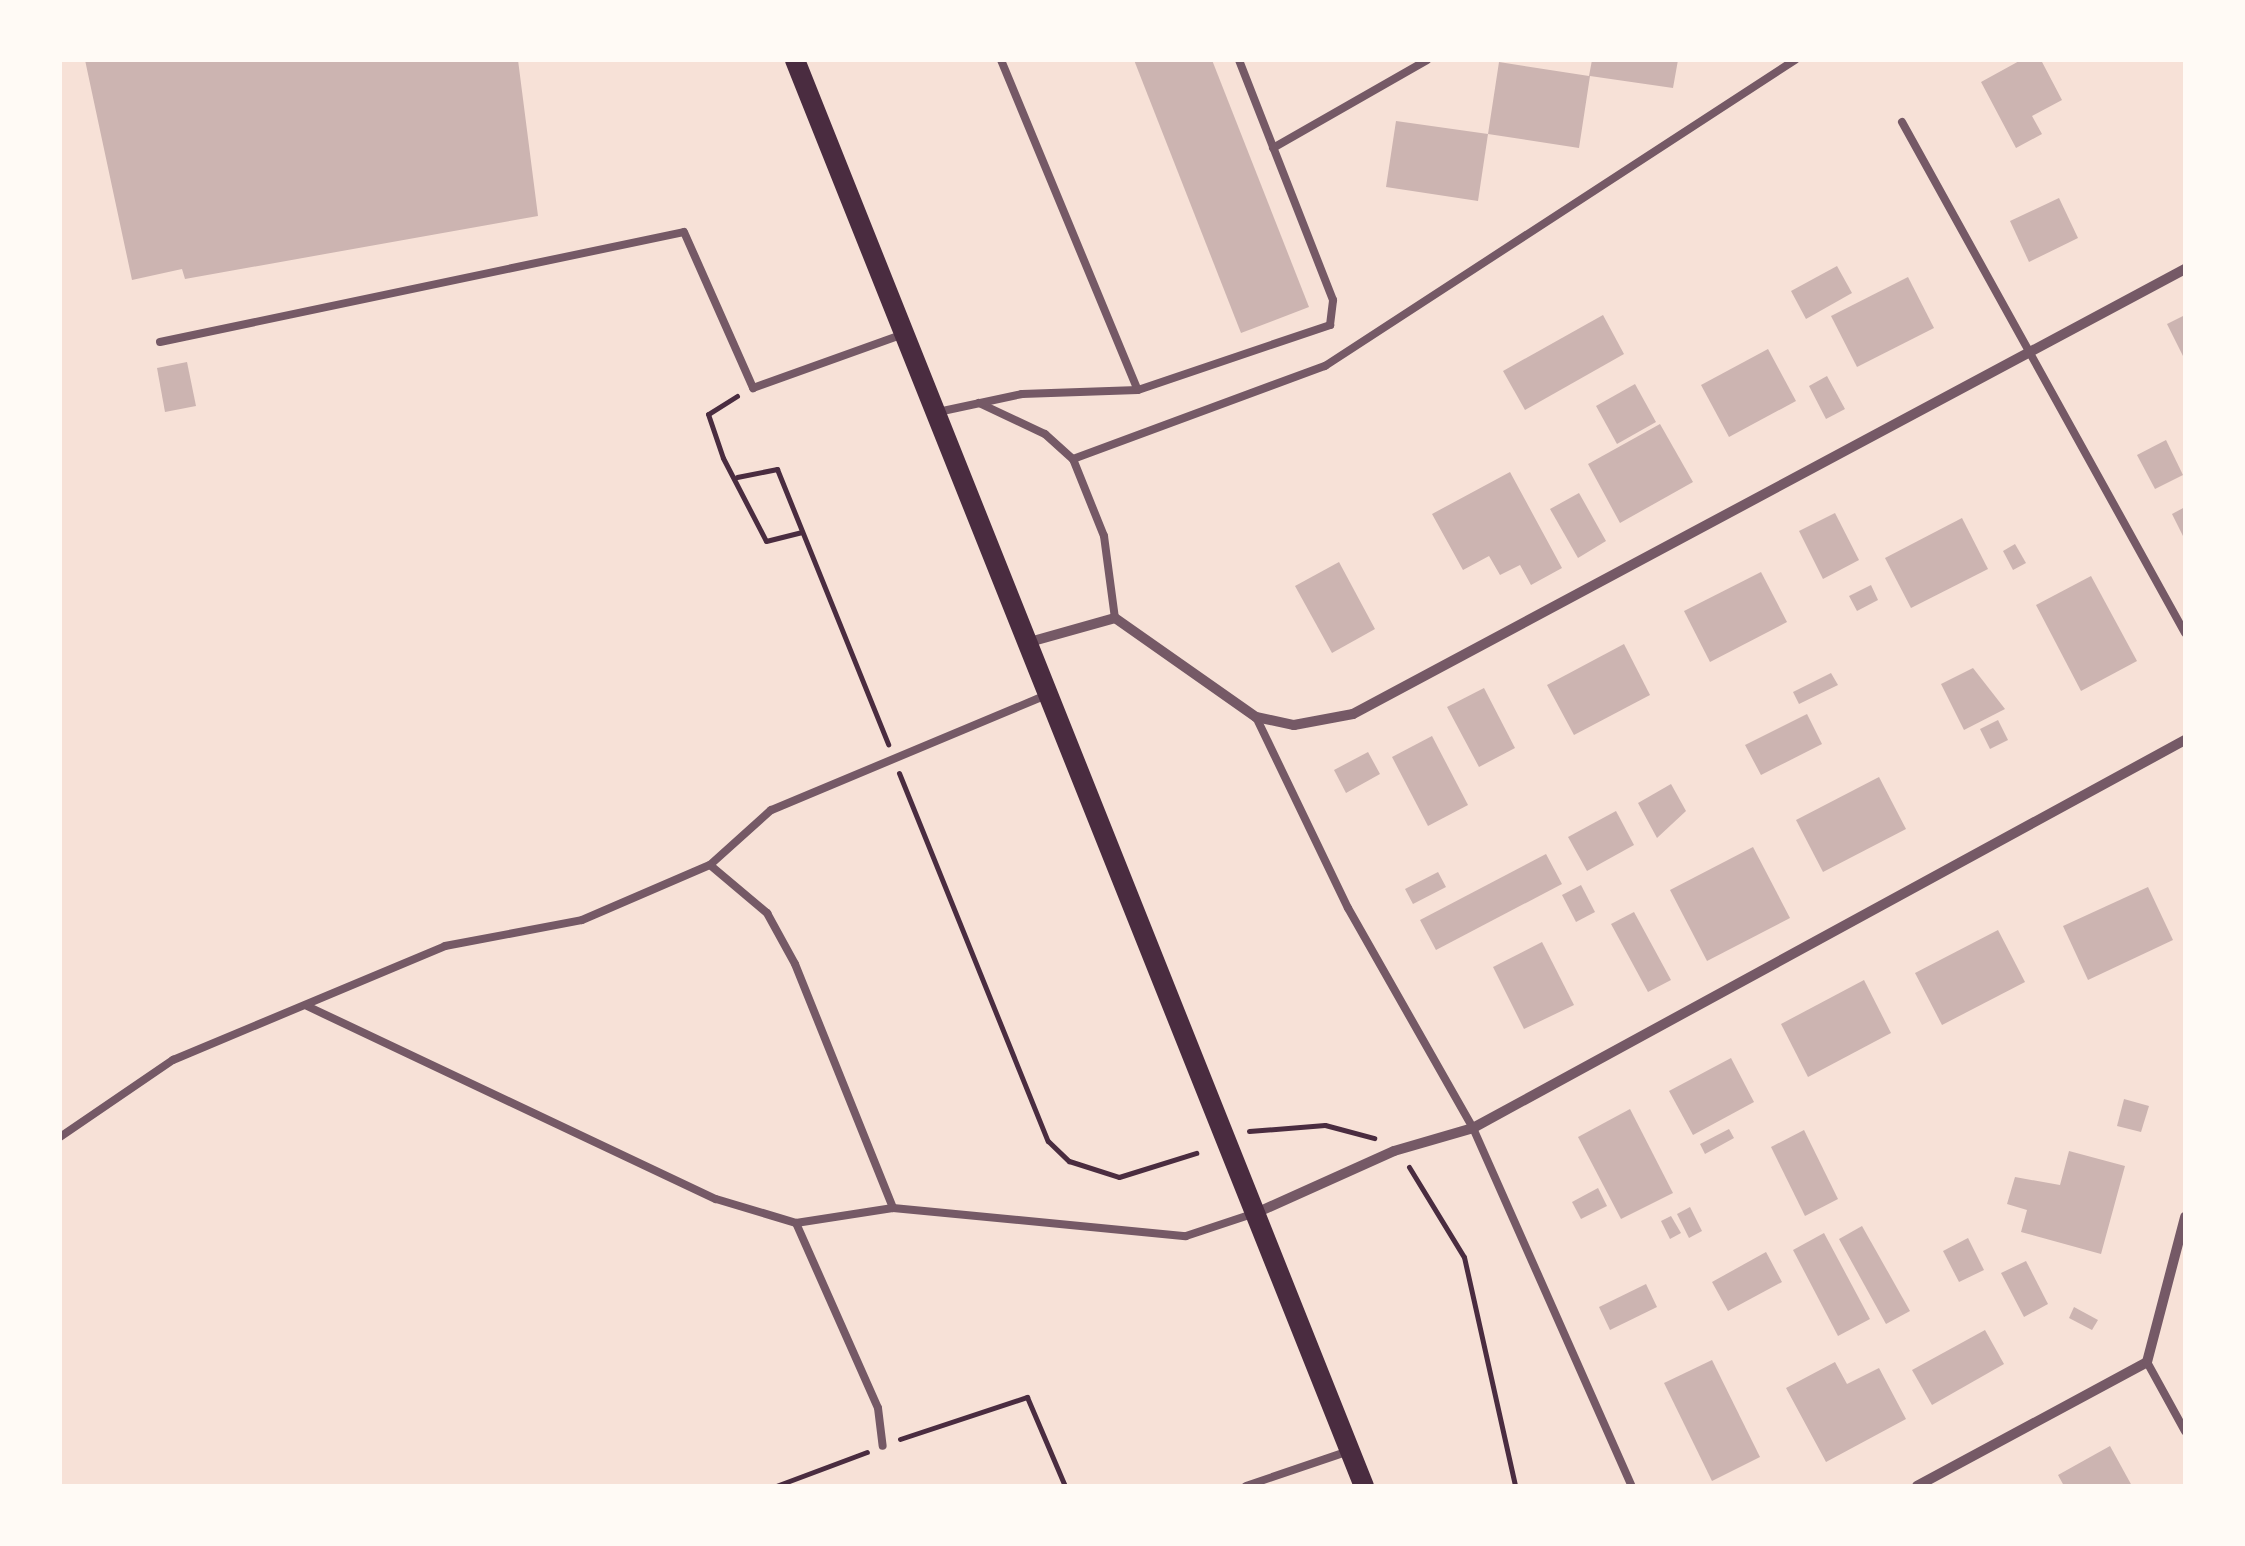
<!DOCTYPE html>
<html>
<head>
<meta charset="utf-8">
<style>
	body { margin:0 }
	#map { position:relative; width:2245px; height:1546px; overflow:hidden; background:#f7e1d7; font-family:Commissioner,sans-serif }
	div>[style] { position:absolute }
	.building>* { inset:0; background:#ccb4b1 }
	.path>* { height:5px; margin:-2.5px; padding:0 2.5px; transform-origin:2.5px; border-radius:2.5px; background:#4a2c40 }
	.service>* { height:8px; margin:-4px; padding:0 4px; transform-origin:4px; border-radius:4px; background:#755966 }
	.minor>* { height:10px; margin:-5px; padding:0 5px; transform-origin:5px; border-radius:5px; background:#755966 }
	.secondary>* { height:20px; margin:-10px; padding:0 10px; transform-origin:10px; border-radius:10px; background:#4a2c40 }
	span { translate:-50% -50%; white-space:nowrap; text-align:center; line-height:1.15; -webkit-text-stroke:8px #fffaf5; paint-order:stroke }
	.frame { position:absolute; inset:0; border:62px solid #fffaf5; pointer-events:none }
</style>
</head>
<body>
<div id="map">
	<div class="building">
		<div style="clip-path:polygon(85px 60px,518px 60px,538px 216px,185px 279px,182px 269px,132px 280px)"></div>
		<div style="clip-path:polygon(1134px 60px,1212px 60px,1309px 307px,1241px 333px)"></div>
		<div style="clip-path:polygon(1592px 60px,1678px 60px,1673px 88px,1590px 76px,1579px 148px,1488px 134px,1499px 62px,1589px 76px)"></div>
		<div style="clip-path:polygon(2021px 60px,2041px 60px,2062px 100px,2032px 116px,2042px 134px,2016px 148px,1981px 82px)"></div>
		<div style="clip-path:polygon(1396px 121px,1488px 134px,1478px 201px,1386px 187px)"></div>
		<div style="clip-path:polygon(2059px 198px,2078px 238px,2029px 262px,2010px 221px)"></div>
		<div style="clip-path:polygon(1837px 266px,1852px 293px,1806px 319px,1791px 291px)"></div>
		<div style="clip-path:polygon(1908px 277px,1934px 328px,1857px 367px,1831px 316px)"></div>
		<div style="clip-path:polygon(1603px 315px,1624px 354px,1525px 410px,1503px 371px)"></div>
		<div style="clip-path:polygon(2185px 315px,2185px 360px,2167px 324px)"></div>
		<div style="clip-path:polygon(1768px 349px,1796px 401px,1729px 437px,1701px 385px)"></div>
		<div style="clip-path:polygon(187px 362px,196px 406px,165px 412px,157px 368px)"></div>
		<div style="clip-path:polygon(1827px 376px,1845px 409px,1826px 419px,1809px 386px)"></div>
		<div style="clip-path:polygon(1635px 384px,1656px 422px,1617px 444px,1596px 406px)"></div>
		<div style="clip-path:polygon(1660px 424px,1693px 482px,1620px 523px,1588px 464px)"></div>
		<div style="clip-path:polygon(2166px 440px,2183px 475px,2155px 489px,2137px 455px)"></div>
		<div style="clip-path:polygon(1510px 472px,1562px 568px,1531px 585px,1520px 565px,1500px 575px,1489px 556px,1463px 570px,1432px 514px)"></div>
		<div style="clip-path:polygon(1579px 493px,1606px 541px,1578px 558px,1550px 509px)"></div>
		<div style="clip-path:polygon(2185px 507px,2185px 540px,2172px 514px)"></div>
		<div style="clip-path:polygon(1835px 513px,1859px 560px,1823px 579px,1799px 531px)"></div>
		<div style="clip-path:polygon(1962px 518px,1988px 569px,1911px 608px,1885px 558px)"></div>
		<div style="clip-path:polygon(2015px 544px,2026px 563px,2013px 570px,2003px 551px)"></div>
		<div style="clip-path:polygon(1339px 562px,1375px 629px,1332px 653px,1295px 586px)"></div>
		<div style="clip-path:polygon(1761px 572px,1787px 622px,1710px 662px,1684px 611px)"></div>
		<div style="clip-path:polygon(2091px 576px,2137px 661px,2081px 691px,2036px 605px)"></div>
		<div style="clip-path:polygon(1871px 585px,1878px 600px,1857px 611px,1849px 596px)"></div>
		<div style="clip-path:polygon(1624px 644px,1650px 695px,1574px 735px,1547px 685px)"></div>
		<div style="clip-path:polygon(1973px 668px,2005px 709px,1964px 730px,1941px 684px)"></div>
		<div style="clip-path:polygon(1831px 673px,1838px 685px,1799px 704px,1793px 692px)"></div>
		<div style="clip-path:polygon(1484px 688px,1515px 748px,1479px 767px,1447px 707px)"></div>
		<div style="clip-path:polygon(1807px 714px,1822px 744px,1761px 775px,1745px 745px)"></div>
		<div style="clip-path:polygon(1998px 720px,2008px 740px,1990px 749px,1980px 729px)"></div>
		<div style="clip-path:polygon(1432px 736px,1468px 805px,1428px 826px,1392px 757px)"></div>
		<div style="clip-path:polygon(1368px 752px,1380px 774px,1346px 793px,1334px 770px)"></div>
		<div style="clip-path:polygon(1879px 777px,1906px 829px,1823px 872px,1796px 820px)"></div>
		<div style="clip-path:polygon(1671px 784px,1686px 811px,1657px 838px,1638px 803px)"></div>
		<div style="clip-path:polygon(1616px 811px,1634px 845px,1587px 871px,1568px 837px)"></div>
		<div style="clip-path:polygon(1753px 847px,1790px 918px,1707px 961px,1670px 890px)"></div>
		<div style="clip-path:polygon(1546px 854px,1562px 884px,1436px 950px,1420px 920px)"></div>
		<div style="clip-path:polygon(1438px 872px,1446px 887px,1413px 904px,1405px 889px)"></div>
		<div style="clip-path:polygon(1581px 885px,1595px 912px,1576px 922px,1562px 895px)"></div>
		<div style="clip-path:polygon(2148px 887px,2173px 940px,2088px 980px,2063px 926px)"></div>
		<div style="clip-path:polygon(1634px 912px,1671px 980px,1648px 992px,1611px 924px)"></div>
		<div style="clip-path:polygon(1998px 930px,2025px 982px,1942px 1025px,1915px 973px)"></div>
		<div style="clip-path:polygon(1542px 942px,1574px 1005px,1524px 1029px,1493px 967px)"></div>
		<div style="clip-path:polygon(1864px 980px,1891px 1033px,1808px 1077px,1781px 1024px)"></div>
		<div style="clip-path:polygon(1731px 1058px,1754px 1102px,1693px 1135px,1669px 1091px)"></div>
		<div style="clip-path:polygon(2124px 1099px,2149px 1106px,2141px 1132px,2117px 1126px)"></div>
		<div style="clip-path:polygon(1630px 1109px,1673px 1193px,1621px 1219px,1578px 1137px)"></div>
		<div style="clip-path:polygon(1729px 1129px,1734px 1138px,1705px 1154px,1700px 1144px)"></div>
		<div style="clip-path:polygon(1804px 1130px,1838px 1199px,1805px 1216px,1771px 1147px)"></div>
		<div style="clip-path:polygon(2069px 1151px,2125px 1166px,2101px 1254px,2021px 1232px,2027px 1210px,2007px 1204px,2015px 1177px,2060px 1185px)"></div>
		<div style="clip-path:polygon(1598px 1188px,1607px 1206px,1581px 1219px,1572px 1202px)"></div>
		<div style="clip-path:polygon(1690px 1207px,1702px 1231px,1689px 1238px,1677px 1214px)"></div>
		<div style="clip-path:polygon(1671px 1216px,1681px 1233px,1670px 1239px,1661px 1221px)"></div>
		<div style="clip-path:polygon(1862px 1226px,1910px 1311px,1886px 1324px,1839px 1239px)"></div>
		<div style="clip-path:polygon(1824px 1233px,1870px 1319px,1838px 1336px,1793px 1250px)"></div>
		<div style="clip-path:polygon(1968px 1238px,1984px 1270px,1959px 1282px,1943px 1251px)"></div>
		<div style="clip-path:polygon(1766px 1252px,1782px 1282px,1728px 1311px,1712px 1282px)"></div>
		<div style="clip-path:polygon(2026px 1261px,2048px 1304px,2024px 1317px,2001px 1273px)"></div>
		<div style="clip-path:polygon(1646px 1284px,1657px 1307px,1610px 1330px,1599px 1307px)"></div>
		<div style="clip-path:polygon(2074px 1307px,2098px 1320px,2092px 1330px,2069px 1318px)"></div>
		<div style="clip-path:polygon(1985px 1330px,2004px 1364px,1932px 1405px,1912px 1370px)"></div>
		<div style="clip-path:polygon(1712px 1360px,1760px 1457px,1712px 1481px,1664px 1383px)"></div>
		<div style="clip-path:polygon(1835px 1362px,1847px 1384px,1879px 1368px,1906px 1419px,1826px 1462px,1786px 1388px)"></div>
		<div style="clip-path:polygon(2110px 1446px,2132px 1486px,2064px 1486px,2058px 1475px)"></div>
	</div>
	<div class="path">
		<div style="left:737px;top:396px;width:34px;rotate:148deg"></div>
		<div style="left:708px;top:414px;width:46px;rotate:71.2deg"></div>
		<div style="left:723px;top:458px;width:93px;rotate:62.6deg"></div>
		<div style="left:766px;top:541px;width:36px;rotate:-14deg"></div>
		<div style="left:737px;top:477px;width:41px;rotate:-11.3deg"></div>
		<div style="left:777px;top:469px;width:297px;rotate:68deg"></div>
		<div style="left:899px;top:773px;width:397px;rotate:68deg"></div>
		<div style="left:1048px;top:1141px;width:29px;rotate:44deg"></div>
		<div style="left:1069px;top:1161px;width:52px;rotate:17.7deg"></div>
		<div style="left:1119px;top:1177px;width:81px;rotate:-17.3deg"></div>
		<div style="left:1249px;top:1131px;width:76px;rotate:-4.5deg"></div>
		<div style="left:1325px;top:1125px;width:51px;rotate:14.9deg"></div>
		<div style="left:1409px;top:1167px;width:105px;rotate:58.6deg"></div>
		<div style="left:1464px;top:1257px;width:235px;rotate:77.4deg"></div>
		<div style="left:900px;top:1439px;width:134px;rotate:-18.3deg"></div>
		<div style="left:1027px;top:1397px;width:97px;rotate:66.9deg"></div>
		<div style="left:776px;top:1486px;width:97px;rotate:-20.5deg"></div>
	</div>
	<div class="service">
		<div style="left:1001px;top:60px;width:357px;rotate:67.5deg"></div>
		<div style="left:1902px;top:122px;width:584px;rotate:61.02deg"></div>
		<div style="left:1273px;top:148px;width:177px;rotate:-29.7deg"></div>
		<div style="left:160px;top:342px;width:535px;rotate:-11.86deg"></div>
		<div style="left:684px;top:232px;width:171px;rotate:66.1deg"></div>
		<div style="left:753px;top:388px;width:160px;rotate:-19.7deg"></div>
		<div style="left:979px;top:403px;width:73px;rotate:25.2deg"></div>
		<div style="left:1045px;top:434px;width:38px;rotate:42deg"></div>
		<div style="left:1073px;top:459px;width:83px;rotate:68.1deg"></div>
		<div style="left:1104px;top:536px;width:83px;rotate:82.4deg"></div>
		<div style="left:938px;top:412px;width:86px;rotate:-12.1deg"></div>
		<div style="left:1022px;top:394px;width:116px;rotate:-2deg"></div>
		<div style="left:1138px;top:390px;width:203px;rotate:-18.7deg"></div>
		<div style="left:1330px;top:325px;width:25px;rotate:-83deg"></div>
		<div style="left:1333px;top:300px;width:258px;rotate:-111.4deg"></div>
		<div style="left:1073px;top:459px;width:269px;rotate:-20.3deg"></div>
		<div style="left:1325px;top:366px;width:561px;rotate:-33.07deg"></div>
		<div style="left:1044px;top:696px;width:296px;rotate:157.3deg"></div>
		<div style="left:771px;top:810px;width:82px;rotate:138deg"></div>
		<div style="left:710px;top:865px;width:75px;rotate:40.1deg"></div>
		<div style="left:767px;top:913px;width:58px;rotate:61.2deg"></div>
		<div style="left:795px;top:964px;width:263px;rotate:68.1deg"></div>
		<div style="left:893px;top:1208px;width:294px;rotate:5.5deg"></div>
		<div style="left:1186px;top:1236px;width:73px;rotate:-18.4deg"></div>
		<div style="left:1256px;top:717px;width:212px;rotate:64.3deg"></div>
		<div style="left:1348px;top:908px;width:253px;rotate:60.4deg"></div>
		<div style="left:1473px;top:1128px;width:392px;rotate:66.1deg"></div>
		<div style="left:307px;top:1006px;width:452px;rotate:25.3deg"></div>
		<div style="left:716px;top:1199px;width:84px;rotate:16.7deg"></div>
		<div style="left:796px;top:1223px;width:98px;rotate:-8.8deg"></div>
		<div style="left:60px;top:1137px;width:137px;rotate:-34.3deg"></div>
		<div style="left:173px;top:1060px;width:295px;rotate:-22.7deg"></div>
		<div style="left:445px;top:946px;width:139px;rotate:-10.7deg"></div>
		<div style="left:582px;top:920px;width:139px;rotate:-23.3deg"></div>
		<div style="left:796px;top:1223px;width:202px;rotate:66.1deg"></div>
		<div style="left:878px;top:1408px;width:38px;rotate:83deg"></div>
		<div style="left:2147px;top:1362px;width:79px;rotate:61.2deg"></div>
		<div style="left:1246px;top:1486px;width:106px;rotate:-18.8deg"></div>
	</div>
	<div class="minor">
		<div style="left:1026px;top:643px;width:92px;rotate:-15.7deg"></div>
		<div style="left:1115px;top:618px;width:172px;rotate:35.1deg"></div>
		<div style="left:1256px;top:717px;width:39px;rotate:12deg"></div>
		<div style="left:1294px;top:725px;width:60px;rotate:-10.6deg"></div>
		<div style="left:1353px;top:714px;width:944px;rotate:-28.14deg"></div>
		<div style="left:1256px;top:1213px;width:151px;rotate:-24.2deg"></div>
		<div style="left:1394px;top:1151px;width:82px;rotate:-16.2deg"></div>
		<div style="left:1473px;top:1128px;width:811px;rotate:-28.59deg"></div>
		<div style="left:1917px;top:1486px;width:261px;rotate:-28.3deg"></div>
		<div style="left:2147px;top:1362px;width:150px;rotate:-75.3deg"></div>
	</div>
	<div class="secondary">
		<div style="left:795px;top:60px;width:1535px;rotate:68.25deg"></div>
	</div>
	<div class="frame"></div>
</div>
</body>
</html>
